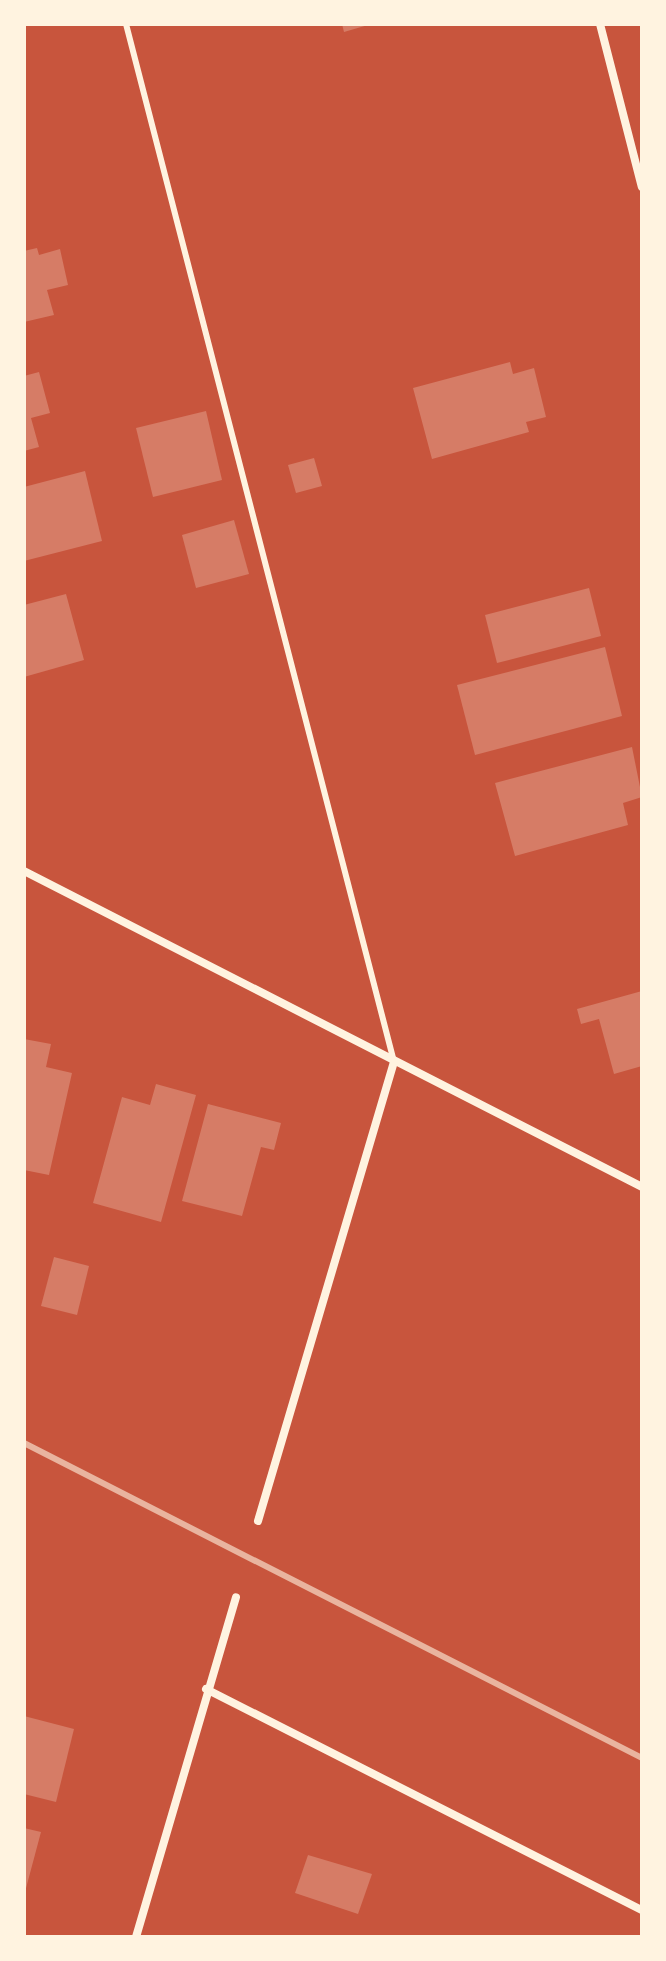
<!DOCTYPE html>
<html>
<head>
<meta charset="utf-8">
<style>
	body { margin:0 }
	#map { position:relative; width:666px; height:1961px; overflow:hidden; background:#c8553d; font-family:Ubuntu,sans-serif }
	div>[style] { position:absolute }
	.building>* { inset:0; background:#d67c66 }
	.service>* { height:6px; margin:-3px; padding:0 3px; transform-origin:3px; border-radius:3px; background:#fff3e0 }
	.minor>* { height:8px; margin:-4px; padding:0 4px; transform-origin:4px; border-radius:4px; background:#fff3e0 }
	.rail>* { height:6px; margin:-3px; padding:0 3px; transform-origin:3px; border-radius:3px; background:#e9b49f }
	span { translate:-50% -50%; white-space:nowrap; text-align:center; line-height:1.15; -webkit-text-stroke:6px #fff3e0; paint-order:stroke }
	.frame { position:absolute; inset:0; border:26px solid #fff3e0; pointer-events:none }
</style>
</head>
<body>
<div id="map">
	<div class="building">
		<div style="clip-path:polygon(342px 24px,367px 24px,368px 25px,344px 32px)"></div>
		<div style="clip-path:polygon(37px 248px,39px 255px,60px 249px,68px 285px,47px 290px,54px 315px,24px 322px,24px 251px)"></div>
		<div style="clip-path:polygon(510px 362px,513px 374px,534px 368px,546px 417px,526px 422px,529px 432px,432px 459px,413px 388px)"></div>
		<div style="clip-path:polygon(39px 372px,50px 413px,31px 418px,39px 447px,24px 451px,24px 376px)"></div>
		<div style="clip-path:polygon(206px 411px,222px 480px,153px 497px,136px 428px)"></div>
		<div style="clip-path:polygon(314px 458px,322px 486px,296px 493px,288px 465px)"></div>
		<div style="clip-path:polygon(85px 471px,102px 541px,24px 561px,24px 487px)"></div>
		<div style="clip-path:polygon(234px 520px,249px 574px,196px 588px,182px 535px)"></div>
		<div style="clip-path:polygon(589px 588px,601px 636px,497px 663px,485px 615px)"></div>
		<div style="clip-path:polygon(66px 594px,84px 660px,24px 677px,24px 605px)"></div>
		<div style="clip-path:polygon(605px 647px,622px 716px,475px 755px,457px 685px)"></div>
		<div style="clip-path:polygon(632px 747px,642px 797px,623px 803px,628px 825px,515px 856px,495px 783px)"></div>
		<div style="clip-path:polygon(642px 991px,642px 1066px,614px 1074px,599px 1019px,581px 1024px,577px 1009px)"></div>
		<div style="clip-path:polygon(24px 1039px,51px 1044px,46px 1067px,72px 1073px,49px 1175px,24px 1170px)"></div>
		<div style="clip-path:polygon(156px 1084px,196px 1095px,161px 1222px,93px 1203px,122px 1097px,150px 1105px)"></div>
		<div style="clip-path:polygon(208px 1104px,281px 1123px,274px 1150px,261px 1147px,242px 1216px,182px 1201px)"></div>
		<div style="clip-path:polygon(54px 1257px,89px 1266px,77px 1315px,41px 1306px)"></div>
		<div style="clip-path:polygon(24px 1716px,74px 1729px,56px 1802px,24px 1794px)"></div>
		<div style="clip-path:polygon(24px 1828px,41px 1832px,25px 1892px,24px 1892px)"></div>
		<div style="clip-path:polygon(308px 1855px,372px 1874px,358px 1914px,295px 1893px)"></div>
	</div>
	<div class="service">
		<div style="left:126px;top:24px;width:1072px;rotate:75.52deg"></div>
	</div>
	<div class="minor">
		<div style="left:600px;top:24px;width:168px;rotate:75.6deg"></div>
		<div style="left:24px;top:871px;width:694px;rotate:27.08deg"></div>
		<div style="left:258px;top:1521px;width:479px;rotate:-73.5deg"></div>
		<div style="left:206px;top:1689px;width:489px;rotate:26.9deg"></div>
		<div style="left:136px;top:1937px;width:354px;rotate:-73.6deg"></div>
	</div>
	<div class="rail">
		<div style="left:24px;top:1443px;width:694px;rotate:27.01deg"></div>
	</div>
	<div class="frame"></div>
</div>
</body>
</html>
